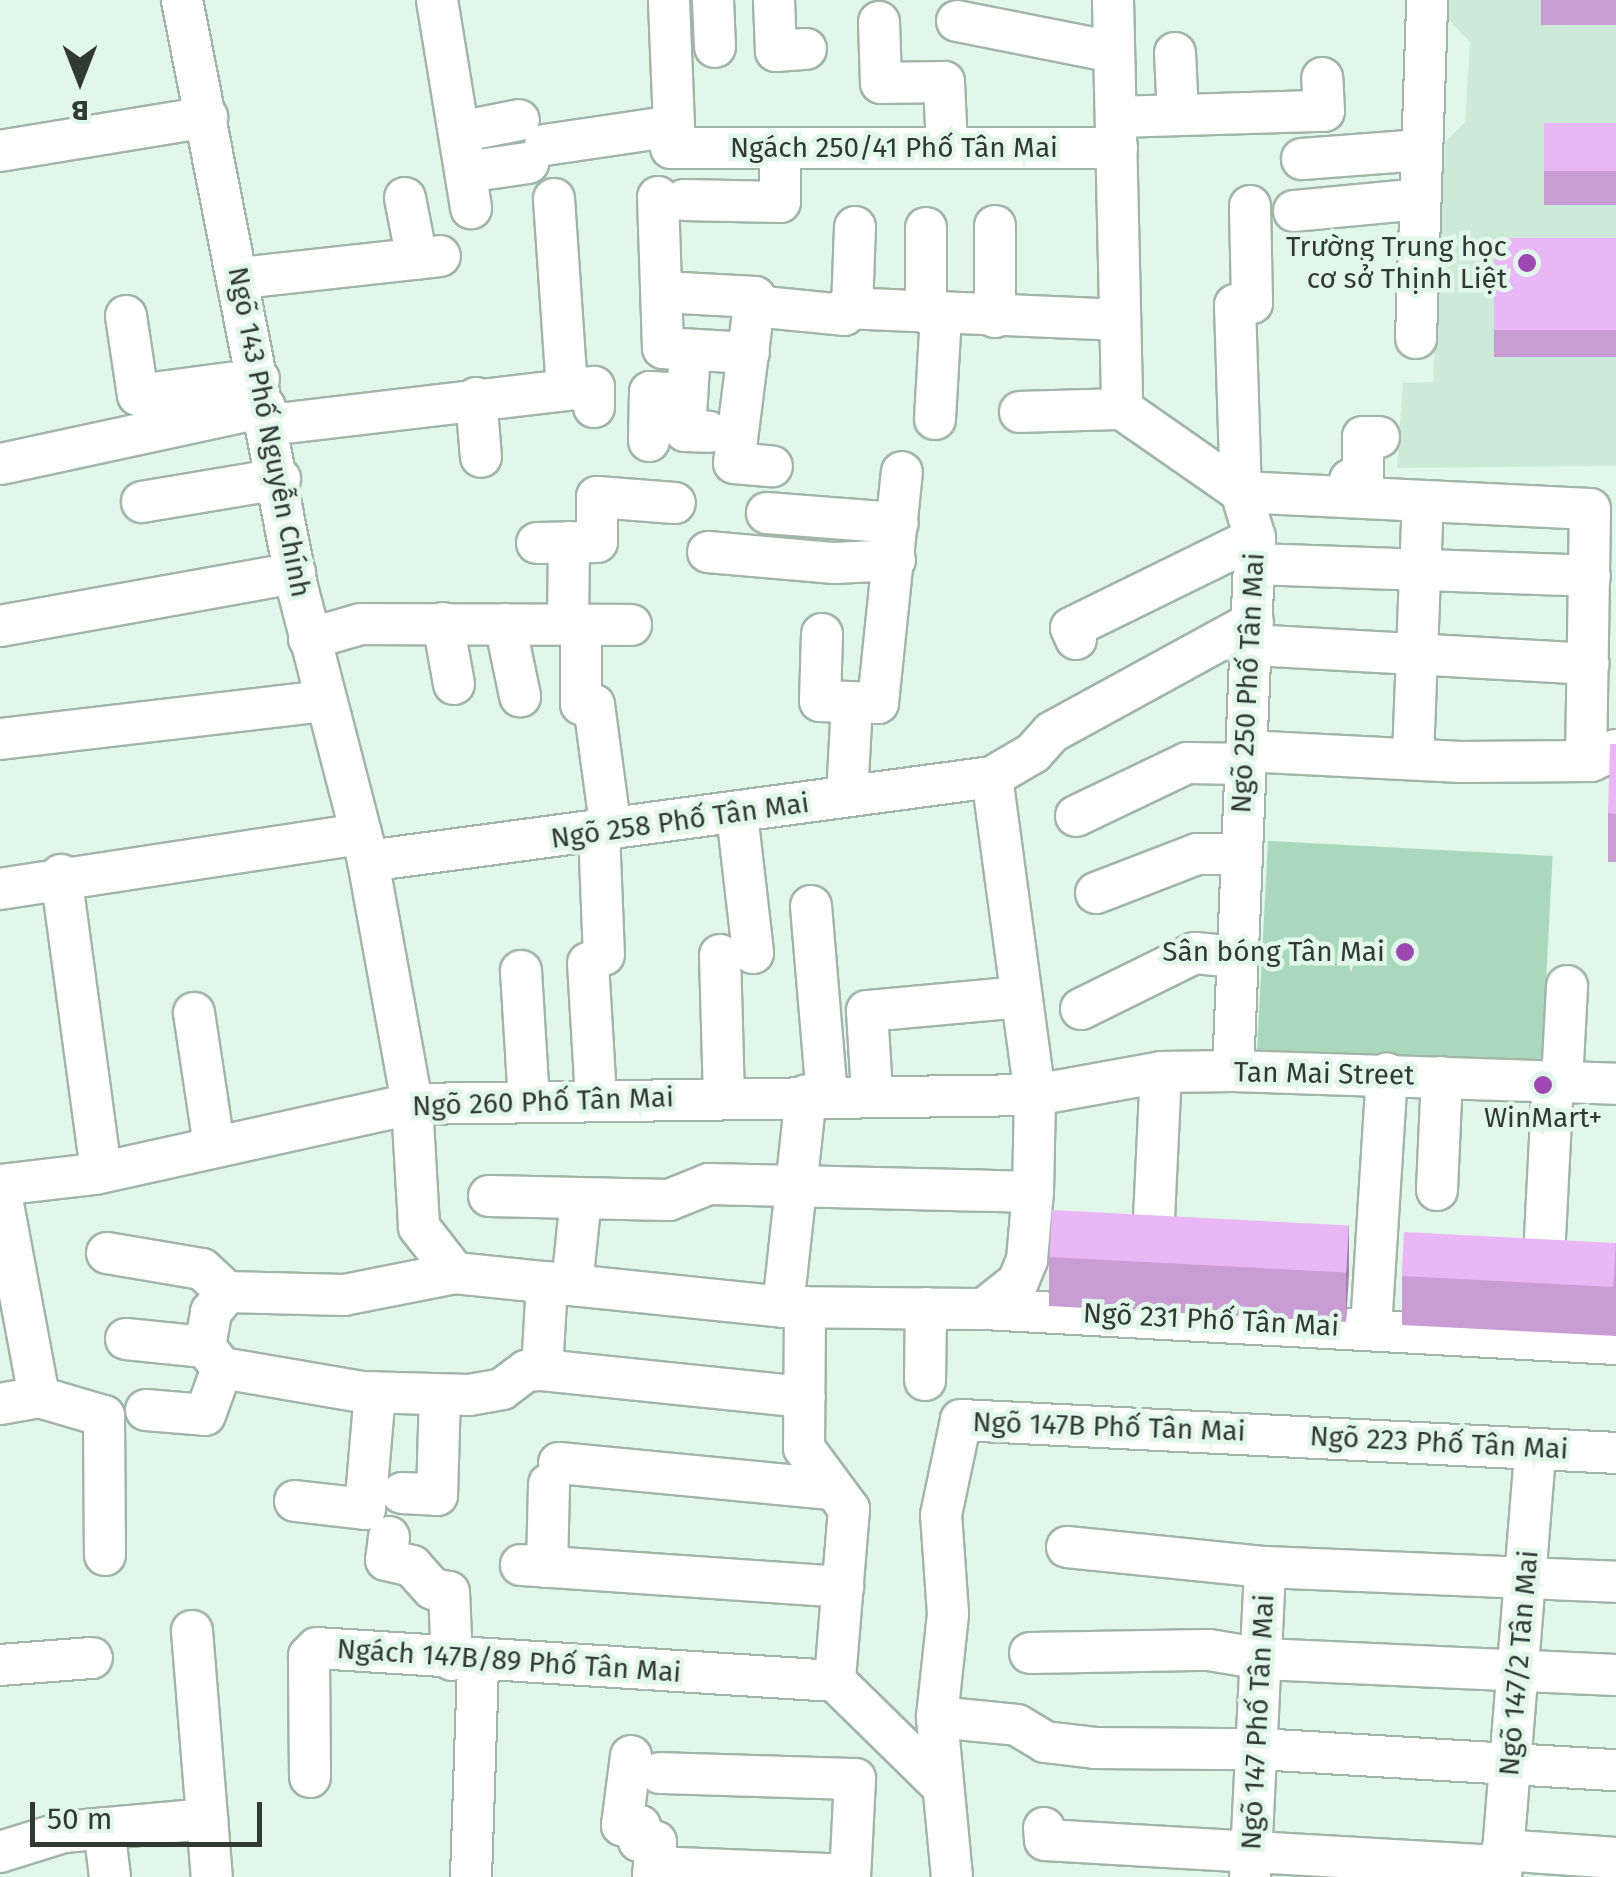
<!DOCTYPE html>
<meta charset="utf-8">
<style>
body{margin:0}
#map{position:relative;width:1616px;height:1877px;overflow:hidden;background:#e1f7e9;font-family:"Fira Sans",sans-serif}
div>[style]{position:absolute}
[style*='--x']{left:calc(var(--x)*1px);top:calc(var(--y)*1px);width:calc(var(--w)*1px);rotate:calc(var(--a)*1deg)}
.built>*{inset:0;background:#cdead8}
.green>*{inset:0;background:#a9d8bc;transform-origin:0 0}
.roads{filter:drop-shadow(2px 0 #a1b5a8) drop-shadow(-2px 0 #a1b5a8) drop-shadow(0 2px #a1b5a8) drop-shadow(0 -2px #a1b5a8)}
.minor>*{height:40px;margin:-20px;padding:0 20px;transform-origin:20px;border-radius:20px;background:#fff}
.wall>*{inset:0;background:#c99dd4;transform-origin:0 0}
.shaded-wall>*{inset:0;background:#a480ac}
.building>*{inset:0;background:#eab7f6;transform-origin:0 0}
.dots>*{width:28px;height:28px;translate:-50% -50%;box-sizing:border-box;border:5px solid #e1f7e9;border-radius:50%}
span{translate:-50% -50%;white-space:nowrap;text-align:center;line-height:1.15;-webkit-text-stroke:9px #e1f7e9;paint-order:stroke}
.street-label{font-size:28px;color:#313934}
.poi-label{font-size:28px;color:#313934}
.right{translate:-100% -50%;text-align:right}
.north{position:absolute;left:30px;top:30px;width:100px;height:100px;-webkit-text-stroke:8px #e1f7e9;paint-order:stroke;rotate:180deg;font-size:28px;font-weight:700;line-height:40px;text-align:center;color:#313934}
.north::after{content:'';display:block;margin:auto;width:35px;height:45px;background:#313934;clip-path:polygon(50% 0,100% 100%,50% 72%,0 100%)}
.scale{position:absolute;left:30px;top:1802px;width:232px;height:45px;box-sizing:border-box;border:5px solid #313934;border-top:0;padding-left:12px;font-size:30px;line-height:35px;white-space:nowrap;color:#313934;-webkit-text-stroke:8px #e1f7e9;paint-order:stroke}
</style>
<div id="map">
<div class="built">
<i style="clip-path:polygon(1445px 0,1616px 0,1616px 466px,1397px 468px,1403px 383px,1433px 382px,1443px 144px,1465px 122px,1470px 42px,1445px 16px)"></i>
</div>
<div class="green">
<i style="left:1268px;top:841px;width:285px;height:209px;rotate:3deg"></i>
</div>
<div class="roads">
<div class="minor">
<i style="--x:182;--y:0;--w:597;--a:78.9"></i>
<i style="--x:297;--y:586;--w:284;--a:75.5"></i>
<i style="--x:368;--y:861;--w:247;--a:79.7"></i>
<i style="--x:412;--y:1104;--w:123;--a:86.7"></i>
<i style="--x:419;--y:1227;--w:58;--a:52"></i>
<i style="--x:455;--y:1273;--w:330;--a:5.9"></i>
<i style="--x:783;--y:1307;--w:201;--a:0.6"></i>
<i style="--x:984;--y:1309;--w:633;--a:3.17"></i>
<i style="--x:437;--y:0;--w:211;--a:80.7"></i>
<i style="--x:713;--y:0;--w:47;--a:87.6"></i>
<i style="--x:774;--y:0;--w:51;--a:87.8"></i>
<i style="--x:776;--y:51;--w:30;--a:-4"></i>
<i style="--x:1113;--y:0;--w:409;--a:88.7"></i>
<i style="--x:1122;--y:409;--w:145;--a:34.9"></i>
<i style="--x:1241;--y:492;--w:48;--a:73.1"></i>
<i style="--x:1255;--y:538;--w:533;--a:92.36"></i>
<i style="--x:957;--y:21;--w:160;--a:11.2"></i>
<i style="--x:879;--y:22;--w:61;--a:88.1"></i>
<i style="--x:881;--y:83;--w:63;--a:-0.9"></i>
<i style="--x:944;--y:82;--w:66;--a:87.4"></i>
<i style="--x:1175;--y:53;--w:62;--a:87.2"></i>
<i style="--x:1116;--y:117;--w:208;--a:-1.7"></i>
<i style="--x:1324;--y:111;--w:33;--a:-93"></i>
<i style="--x:459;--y:132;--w:61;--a:-11.3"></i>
<i style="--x:545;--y:145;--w:130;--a:-8.4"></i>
<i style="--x:674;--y:126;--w:126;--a:-92.3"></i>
<i style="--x:671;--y:148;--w:446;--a:0"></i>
<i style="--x:0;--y:151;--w:210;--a:-9.3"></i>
<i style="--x:1302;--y:159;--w:120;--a:-4.3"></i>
<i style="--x:466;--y:172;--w:63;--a:-8.3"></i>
<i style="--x:658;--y:197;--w:151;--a:88.1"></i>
<i style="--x:663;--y:348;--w:86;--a:3.3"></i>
<i style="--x:405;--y:198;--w:62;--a:78.9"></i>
<i style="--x:554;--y:199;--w:190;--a:86.1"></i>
<i style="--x:684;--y:200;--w:96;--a:1.2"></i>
<i style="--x:780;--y:202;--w:54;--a:-90"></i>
<i style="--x:1250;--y:206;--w:97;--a:88.8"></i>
<i style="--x:1252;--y:303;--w:17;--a:173"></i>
<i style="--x:1235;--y:305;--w:187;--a:88.2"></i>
<i style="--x:1241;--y:492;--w:349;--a:2.8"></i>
<i style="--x:1590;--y:509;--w:252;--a:90.9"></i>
<i style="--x:1294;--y:211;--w:127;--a:-5.4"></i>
<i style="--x:995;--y:226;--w:91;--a:90"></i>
<i style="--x:926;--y:228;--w:85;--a:90"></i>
<i style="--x:241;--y:278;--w:200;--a:-6.3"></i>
<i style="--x:662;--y:292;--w:93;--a:3.1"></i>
<i style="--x:755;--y:297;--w:167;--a:97.2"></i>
<i style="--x:734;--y:463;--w:38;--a:5"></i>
<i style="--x:754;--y:306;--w:90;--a:5.7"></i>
<i style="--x:844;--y:315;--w:7;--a:-82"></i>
<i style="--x:845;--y:308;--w:271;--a:2.5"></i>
<i style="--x:852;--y:309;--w:82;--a:-87.9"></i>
<i style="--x:126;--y:316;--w:80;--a:81.4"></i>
<i style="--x:138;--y:395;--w:122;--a:-7.5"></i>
<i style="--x:1416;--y:338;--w:338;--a:-88.1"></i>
<i style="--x:690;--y:350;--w:81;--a:93.5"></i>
<i style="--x:685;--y:431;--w:24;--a:2"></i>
<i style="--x:476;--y:398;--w:59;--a:85.2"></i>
<i style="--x:1020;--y:412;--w:102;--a:-1.7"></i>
<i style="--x:935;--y:419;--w:105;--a:-86.7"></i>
<i style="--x:269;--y:425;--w:327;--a:-6.7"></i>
<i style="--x:594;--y:387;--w:20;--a:90"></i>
<i style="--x:649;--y:441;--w:49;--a:-88.8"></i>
<i style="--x:650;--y:392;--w:37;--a:3"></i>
<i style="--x:1;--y:464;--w:270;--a:-12.2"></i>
<i style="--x:1348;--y:497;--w:17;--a:-83"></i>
<i style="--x:1350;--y:480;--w:13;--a:-4"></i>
<i style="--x:1363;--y:479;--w:42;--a:-90"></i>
<i style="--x:1363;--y:437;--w:16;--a:0"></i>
<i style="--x:142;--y:502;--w:140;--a:-9.5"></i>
<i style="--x:767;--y:513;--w:131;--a:4.4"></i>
<i style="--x:537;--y:543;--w:60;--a:-1"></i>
<i style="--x:597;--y:542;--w:45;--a:-90"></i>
<i style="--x:597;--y:497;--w:78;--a:4.4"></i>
<i style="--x:708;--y:552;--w:127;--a:5"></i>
<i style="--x:835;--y:563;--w:60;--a:-2.9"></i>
<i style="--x:1254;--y:564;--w:336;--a:2"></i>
<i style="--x:443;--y:623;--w:62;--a:79.8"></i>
<i style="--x:505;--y:624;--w:74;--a:78.2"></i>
<i style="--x:568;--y:624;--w:82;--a:-89.3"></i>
<i style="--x:581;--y:624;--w:80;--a:90"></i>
<i style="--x:581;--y:704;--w:13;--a:4"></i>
<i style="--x:594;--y:705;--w:126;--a:82.3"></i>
<i style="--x:0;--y:626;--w:300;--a:-10.2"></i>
<i style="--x:822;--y:634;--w:67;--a:91.7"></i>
<i style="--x:820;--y:701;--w:58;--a:2"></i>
<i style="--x:878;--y:703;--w:232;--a:-84.1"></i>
<i style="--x:309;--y:639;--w:54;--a:-16.1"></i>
<i style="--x:361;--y:624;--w:270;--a:0.2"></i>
<i style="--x:1076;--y:639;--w:12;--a:-114"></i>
<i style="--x:1071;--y:628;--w:205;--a:-26.1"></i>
<i style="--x:1252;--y:645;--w:337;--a:3.2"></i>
<i style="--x:0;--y:739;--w:325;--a:-6.7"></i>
<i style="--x:1245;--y:751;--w:216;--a:2.9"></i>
<i style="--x:1461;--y:762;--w:130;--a:-0.4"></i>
<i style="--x:1591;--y:761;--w:27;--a:-24"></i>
<i style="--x:1413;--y:757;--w:256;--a:-87.8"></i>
<i style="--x:847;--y:796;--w:93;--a:-86.9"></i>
<i style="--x:737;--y:814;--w:140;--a:83.4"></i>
<i style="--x:1076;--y:816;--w:123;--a:-25.5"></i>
<i style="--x:1187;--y:763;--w:58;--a:1"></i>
<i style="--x:599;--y:832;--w:123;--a:87.7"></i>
<i style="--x:368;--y:861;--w:630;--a:-7.67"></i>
<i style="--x:992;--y:777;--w:48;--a:-30.3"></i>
<i style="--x:1033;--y:753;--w:28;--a:-48"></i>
<i style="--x:1052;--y:732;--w:229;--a:-28.7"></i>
<i style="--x:61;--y:875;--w:298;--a:82.3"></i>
<i style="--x:0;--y:889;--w:364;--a:-8.7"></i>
<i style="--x:1096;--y:893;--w:108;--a:-21.1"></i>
<i style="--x:1197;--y:854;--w:43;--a:0"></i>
<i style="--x:811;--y:906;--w:190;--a:85.2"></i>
<i style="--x:720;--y:955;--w:141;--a:88.4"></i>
<i style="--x:588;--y:963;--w:136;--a:86.6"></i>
<i style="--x:521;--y:971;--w:130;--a:86.5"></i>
<i style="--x:1081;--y:1009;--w:127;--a:-26.2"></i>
<i style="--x:1195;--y:953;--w:41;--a:5.6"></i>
<i style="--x:194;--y:1013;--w:134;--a:81.4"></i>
<i style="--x:1562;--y:1082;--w:96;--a:-87"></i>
<i style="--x:872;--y:1093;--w:82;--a:-93.5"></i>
<i style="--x:867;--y:1011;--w:154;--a:-5.2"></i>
<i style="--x:0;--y:1185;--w:96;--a:-6.6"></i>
<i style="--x:95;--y:1174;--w:325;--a:-12.5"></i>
<i style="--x:412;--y:1104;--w:623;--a:-0.83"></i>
<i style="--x:1035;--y:1095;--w:128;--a:-10.3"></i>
<i style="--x:1161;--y:1072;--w:72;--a:-0.8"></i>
<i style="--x:1233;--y:1071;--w:383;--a:1.9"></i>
<i style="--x:0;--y:1188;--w:213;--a:79.4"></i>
<i style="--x:1437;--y:1190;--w:113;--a:-87.5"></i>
<i style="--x:489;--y:1196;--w:180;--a:1.3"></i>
<i style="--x:669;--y:1200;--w:43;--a:-21.8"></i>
<i style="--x:709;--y:1184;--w:324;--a:1.4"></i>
<i style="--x:1153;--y:1240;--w:168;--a:-87.3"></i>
<i style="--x:107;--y:1253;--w:96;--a:9.6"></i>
<i style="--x:202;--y:1269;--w:34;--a:43"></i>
<i style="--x:1543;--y:1277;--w:195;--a:-87.1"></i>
<i style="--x:572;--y:1285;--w:87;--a:-84.1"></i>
<i style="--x:783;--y:1307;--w:213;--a:-83.8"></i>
<i style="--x:805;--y:1307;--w:141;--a:90.4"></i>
<i style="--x:804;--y:1448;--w:76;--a:53.6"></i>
<i style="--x:849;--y:1509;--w:173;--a:94.7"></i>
<i style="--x:835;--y:1681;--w:147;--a:44.4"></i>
<i style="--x:984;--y:1309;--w:43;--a:-38.5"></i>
<i style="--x:1018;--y:1282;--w:24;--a:-68"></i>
<i style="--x:1027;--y:1260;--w:68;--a:-85"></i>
<i style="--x:1033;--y:1192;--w:97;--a:-88.8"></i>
<i style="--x:1035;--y:1095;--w:321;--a:-97.7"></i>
<i style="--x:1371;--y:1328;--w:255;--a:-86.4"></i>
<i style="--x:126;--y:1339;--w:79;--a:5.8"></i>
<i style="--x:205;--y:1347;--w:27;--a:51"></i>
<i style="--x:222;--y:1368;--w:142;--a:9.7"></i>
<i style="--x:362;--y:1392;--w:107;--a:1.6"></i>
<i style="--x:469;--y:1395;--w:34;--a:-10"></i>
<i style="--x:502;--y:1389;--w:30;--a:-37"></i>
<i style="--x:526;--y:1371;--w:16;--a:-4"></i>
<i style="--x:542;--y:1370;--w:264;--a:5.9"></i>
<i style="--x:205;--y:1347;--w:36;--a:-80"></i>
<i style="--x:211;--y:1312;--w:26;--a:-51"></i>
<i style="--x:227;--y:1292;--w:117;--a:1.5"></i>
<i style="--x:344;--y:1295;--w:113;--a:-11.2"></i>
<i style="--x:542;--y:1370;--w:88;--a:-86.7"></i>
<i style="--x:925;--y:1380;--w:72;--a:-89.2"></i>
<i style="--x:0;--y:1404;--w:40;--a:-10"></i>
<i style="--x:39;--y:1397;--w:68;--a:16.3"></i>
<i style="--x:104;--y:1416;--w:139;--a:89.6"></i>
<i style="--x:146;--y:1410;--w:59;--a:4.8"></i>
<i style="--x:205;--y:1415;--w:50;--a:-70.1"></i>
<i style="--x:559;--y:1463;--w:273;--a:5.5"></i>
<i style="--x:402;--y:1493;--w:35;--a:3"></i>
<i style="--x:437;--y:1495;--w:99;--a:-88.3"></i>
<i style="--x:295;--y:1501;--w:70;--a:6.5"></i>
<i style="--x:365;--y:1509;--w:117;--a:-85.1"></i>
<i style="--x:389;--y:1537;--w:23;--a:97"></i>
<i style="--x:386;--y:1560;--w:27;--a:13"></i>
<i style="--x:412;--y:1566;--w:31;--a:48"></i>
<i style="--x:433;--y:1589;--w:16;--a:11"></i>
<i style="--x:449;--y:1592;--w:68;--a:87.5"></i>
<i style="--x:1067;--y:1547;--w:199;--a:5.8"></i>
<i style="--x:1265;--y:1567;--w:351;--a:2.4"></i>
<i style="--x:521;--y:1565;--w:323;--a:3.9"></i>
<i style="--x:547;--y:1567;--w:83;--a:-88.6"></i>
<i style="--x:192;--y:1631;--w:247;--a:85.4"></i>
<i style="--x:1030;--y:1653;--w:179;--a:-1"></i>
<i style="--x:1209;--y:1650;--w:55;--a:9.5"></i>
<i style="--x:1263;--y:1659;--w:353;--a:2.6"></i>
<i style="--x:0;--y:1665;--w:92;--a:-4.4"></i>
<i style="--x:937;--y:1717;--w:80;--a:5.7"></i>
<i style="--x:1017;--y:1725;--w:33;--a:31"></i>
<i style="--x:1045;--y:1742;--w:50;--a:6.8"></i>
<i style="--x:1095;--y:1748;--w:163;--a:0.4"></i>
<i style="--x:1258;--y:1749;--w:359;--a:3.4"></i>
<i style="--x:631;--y:1756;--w:70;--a:97.4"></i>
<i style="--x:622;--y:1825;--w:18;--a:3"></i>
<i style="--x:640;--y:1826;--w:15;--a:94"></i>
<i style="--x:639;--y:1841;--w:17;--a:3"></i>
<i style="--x:656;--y:1842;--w:35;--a:95"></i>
<i style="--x:660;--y:1773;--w:195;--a:1.8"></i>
<i style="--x:855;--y:1779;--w:98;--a:92.9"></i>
<i style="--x:310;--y:1777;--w:121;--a:-90.5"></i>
<i style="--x:309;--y:1656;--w:11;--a:-45"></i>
<i style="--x:317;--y:1648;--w:519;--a:3.65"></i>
<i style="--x:104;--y:1828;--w:49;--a:83"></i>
<i style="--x:1044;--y:1828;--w:12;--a:85"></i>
<i style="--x:1045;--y:1840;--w:457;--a:3.3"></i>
<i style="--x:1502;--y:1850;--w:114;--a:4"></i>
<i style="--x:0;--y:1852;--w:67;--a:-17.4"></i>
<i style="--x:64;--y:1832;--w:144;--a:-5.2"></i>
<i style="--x:654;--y:1867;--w:196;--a:2.3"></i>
<i style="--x:471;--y:1877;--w:214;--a:-88.1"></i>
<i style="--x:952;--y:1877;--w:161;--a:-95.4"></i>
<i style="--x:937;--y:1717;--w:104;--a:-83.9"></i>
<i style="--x:948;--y:1614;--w:99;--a:-94"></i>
<i style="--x:941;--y:1515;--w:97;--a:-78.1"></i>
<i style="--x:961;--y:1420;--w:656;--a:2.88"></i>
<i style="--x:1250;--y:1877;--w:310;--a:-87.2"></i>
<i style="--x:1501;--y:1877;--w:428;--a:-85.4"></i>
</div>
</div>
<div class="wall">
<i style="left:1541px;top:0;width:75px;height:25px"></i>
<i style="left:1544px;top:123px;width:72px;height:82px"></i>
<i style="left:1494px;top:238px;width:122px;height:119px"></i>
<i style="clip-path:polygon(1616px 744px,1616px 862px,1608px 862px,1608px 813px)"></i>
<i style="clip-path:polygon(1349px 1226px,1346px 1322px,1049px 1306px,1049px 1257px)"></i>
<i style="clip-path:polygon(1616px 1243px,1616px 1336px,1402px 1325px,1402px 1276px)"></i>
</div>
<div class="shaded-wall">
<i style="clip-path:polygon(1349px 1226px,1349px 1274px,1346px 1322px,1346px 1273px)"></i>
</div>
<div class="building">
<i style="left:1544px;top:123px;width:72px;height:48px"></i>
<i style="left:1494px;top:238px;width:122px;height:92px"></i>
<i style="clip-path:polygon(1610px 744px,1616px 744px,1616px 814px,1608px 813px)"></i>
<i style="left:1052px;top:1210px;width:297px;height:47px;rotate:3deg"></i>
<i style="left:1404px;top:1232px;width:212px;height:44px;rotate:3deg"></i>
</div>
<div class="dots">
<i style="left:1527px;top:263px;background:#9f47b3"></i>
<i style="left:1405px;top:952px;background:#9f47b3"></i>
<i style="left:1543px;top:1085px;background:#9f47b3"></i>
</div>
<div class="street-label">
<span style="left:894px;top:148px">Ngách 250/41 Phố Tân Mai</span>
<span style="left:269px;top:432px;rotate:79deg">Ngõ 143 Phố Nguyễn Chính</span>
<span style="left:1248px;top:683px;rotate:-87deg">Ngõ 250 Phố Tân Mai</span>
<span style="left:680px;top:821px;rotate:-8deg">Ngõ 258 Phố Tân Mai</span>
<span style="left:1324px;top:1074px;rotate:1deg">Tan Mai Street</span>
<span style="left:543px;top:1102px;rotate:-2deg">Ngõ 260 Phố Tân Mai</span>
<span style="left:1211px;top:1320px;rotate:3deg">Ngõ 231 Phố Tân Mai</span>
<span style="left:1109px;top:1427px;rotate:2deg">Ngõ 147B Phố Tân Mai</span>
<span style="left:1439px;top:1443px;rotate:3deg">Ngõ 223 Phố Tân Mai</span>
<span style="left:509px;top:1661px;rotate:4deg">Ngách 147B/89 Phố Tân Mai</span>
<span style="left:1519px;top:1663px;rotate:-85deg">Ngõ 147/2 Tân Mai</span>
<span style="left:1258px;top:1722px;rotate:-87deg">Ngõ 147 Phố Tân Mai</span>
</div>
<div class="poi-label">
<span class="right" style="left:1507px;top:263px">Trường Trung học<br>cơ sở Thịnh Liệt</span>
<span class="right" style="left:1385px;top:952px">Sân bóng Tân Mai</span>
<span style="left:1543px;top:1118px">WinMart+</span>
</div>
<div class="north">B</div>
<div class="scale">50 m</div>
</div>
